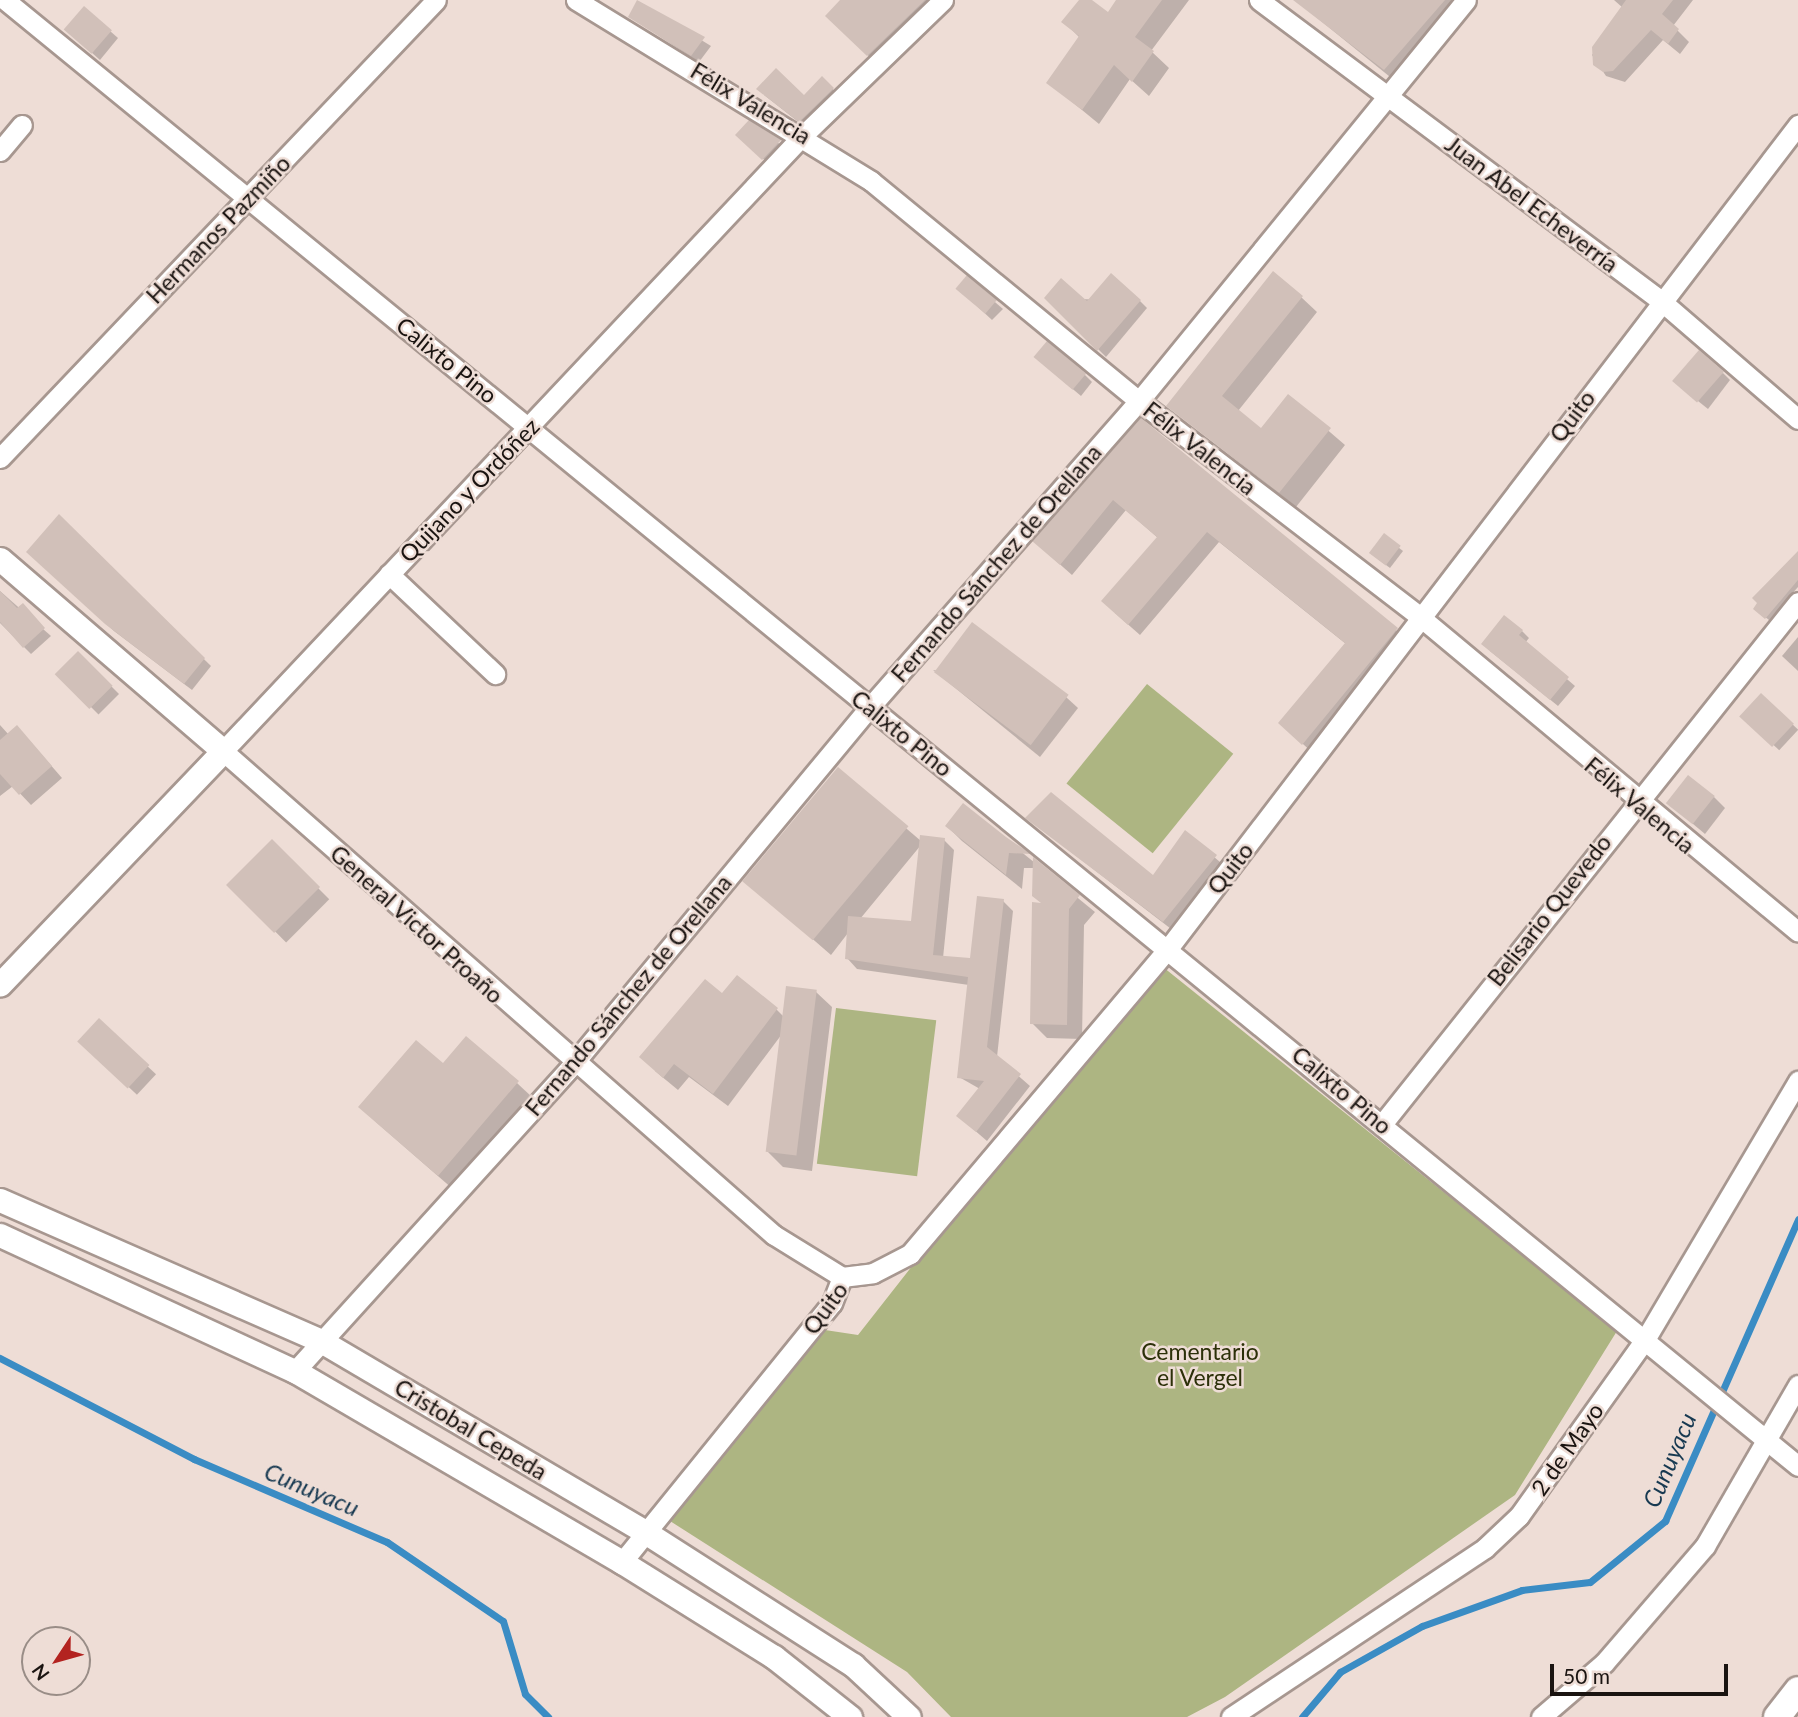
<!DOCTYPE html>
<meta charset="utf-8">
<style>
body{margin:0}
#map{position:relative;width:1798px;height:1717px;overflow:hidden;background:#eeddd6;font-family:Lato,sans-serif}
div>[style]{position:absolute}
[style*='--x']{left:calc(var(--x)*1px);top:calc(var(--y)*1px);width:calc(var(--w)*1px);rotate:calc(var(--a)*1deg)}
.green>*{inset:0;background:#adb582;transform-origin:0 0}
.shadow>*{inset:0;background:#0003;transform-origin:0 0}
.stream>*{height:7px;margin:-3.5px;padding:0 3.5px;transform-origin:3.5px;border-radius:3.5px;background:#3a8cc4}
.building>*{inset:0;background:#d1c0b9;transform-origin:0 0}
.roads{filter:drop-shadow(2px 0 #a79790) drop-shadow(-2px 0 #a79790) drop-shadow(0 2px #a79790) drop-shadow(0 -2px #a79790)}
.minor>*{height:19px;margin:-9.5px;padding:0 9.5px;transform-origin:9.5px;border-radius:9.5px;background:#fff}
.tertiary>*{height:23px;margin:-11.5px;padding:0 11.5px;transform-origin:11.5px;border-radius:11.5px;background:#fff}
.secondary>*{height:26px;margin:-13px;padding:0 13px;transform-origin:13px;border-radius:13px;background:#fff}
span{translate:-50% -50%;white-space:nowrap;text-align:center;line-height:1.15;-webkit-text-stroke:5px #eeddd6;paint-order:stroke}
.street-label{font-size:23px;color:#1a1411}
.park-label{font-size:23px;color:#2c3009}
.water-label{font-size:24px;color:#173951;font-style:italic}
.north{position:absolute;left:21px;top:1626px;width:70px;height:70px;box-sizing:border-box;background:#eeddd6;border:2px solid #998d87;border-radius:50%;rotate:234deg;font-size:19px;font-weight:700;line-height:28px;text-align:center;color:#1a1411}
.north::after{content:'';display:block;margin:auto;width:24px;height:32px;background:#b32320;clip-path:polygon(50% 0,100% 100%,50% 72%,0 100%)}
.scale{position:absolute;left:1550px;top:1664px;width:178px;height:32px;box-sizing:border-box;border:4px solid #1a1411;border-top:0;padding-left:9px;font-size:21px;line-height:24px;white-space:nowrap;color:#1a1411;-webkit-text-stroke:5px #eeddd6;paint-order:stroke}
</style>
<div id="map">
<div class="green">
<i style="left:1147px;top:684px;width:111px;height:128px;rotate:39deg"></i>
<i style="clip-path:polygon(1153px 959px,1617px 1331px,1515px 1495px,1225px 1697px,1187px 1717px,951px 1717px,907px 1672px,670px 1521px,825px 1330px,858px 1335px)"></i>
<i style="left:836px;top:1008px;width:101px;height:157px;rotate:7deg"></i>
</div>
<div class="shadow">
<i style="clip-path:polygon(842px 0,932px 0,879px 66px,827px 16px)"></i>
<i style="clip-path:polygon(1081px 0,1108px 14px,1118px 0,1189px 0,1151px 51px,1169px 68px,1149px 96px,1130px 79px,1099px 124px,1048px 82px,1080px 38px,1064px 22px)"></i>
<i style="clip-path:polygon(1295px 0,1472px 0,1400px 85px)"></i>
<i style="clip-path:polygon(1614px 0,1693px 0,1673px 26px,1689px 42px,1680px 54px,1663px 40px,1625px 82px,1606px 76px,1592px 55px,1623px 8px)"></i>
<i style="clip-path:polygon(638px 1px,711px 46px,699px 62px,630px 17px)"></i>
<i style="clip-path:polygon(110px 31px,118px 38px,100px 60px,73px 36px)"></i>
<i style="clip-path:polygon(822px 79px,839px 95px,805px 127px,764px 95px,804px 97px)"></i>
<i style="clip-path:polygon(749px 123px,787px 149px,771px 166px,745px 142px)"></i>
<i style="clip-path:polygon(967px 278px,1003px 309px,992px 320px,965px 295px)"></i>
<i style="clip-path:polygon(1301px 297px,1317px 312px,1238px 411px,1261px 430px,1288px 396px,1345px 445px,1296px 507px,1168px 406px)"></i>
<i style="clip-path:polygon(1047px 298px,1140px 301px,1147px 308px,1106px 357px)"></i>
<i style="clip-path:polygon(1043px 364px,1085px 375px,1092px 382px,1081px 396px)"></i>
<i style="clip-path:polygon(1723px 373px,1730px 380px,1708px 409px,1683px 389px)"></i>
<i style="clip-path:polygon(1141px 420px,1408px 640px,1315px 755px,1292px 734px,1346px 644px,1219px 542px,1140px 635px,1115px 613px,1158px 538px,1126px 510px,1072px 575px,1046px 552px)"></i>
<i style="clip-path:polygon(59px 517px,211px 666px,192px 690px,114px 631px,36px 560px)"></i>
<i style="clip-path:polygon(1384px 536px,1403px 551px,1390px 568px,1374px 556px)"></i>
<i style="clip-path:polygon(1798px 564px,1798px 587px,1769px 620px,1755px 609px)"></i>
<i style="clip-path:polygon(0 591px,51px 636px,31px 654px,0 623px)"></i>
<i style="clip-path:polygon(1522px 631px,1529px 638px,1525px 643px,1575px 686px,1558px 706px,1490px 651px)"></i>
<i style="clip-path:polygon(1798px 637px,1798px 671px,1782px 656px)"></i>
<i style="left:78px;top:653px;width:58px;height:29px;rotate:45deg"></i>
<i style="clip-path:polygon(933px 670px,1066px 697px,1078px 708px,1040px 757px)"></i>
<i style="left:1761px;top:695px;width:51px;height:28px;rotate:43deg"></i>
<i style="clip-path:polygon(0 725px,9px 735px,28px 739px,62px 778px,31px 805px,13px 786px,0 796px)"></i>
<i style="clip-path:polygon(evenodd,838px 770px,921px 841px,944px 840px,954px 850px,943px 958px,972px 960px,1003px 901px,1013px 911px,997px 1057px,1030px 1086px,987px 1141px,958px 1116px,980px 1089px,959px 1077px,969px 985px,857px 969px,847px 958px,848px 933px,831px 955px,746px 881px,838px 770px,921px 845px,913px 923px,860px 919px,921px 845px)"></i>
<i style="clip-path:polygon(1714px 797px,1725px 808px,1705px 834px,1668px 803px)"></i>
<i style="clip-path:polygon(964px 805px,1095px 912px,1084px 925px,1082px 1039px,1047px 1038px,1032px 1023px,1044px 906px,1035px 868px,1024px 868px,1022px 889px,962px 841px,947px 826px)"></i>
<i style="clip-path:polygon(1027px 818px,1153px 878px,1186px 833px,1227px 868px,1175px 932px)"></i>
<i style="left:272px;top:842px;width:81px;height:61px;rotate:45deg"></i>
<i style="clip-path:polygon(816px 992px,832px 1007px,812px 1171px,783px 1167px,768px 1152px,782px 1034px,728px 1106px,689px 1077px,678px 1090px,655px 1071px,722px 996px,776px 1009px,784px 1017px)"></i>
<i style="left:99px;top:1021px;width:78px;height:28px;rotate:43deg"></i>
<i style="clip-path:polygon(443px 1066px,517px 1083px,533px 1098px,454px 1190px,376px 1122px)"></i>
</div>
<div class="stream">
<i style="--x:0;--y:1358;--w:219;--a:27.5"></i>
<i style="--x:194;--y:1459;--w:210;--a:23.3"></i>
<i style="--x:387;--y:1542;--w:140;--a:34.3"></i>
<i style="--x:503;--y:1621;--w:76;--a:73.2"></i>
<i style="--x:525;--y:1694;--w:33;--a:45"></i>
<i style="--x:1302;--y:1717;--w:59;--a:-49.8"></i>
<i style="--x:1340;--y:1672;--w:94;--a:-29.3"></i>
<i style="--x:1422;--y:1626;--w:106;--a:-19.8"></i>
<i style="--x:1522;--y:1590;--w:68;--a:-6.7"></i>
<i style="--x:1590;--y:1582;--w:97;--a:-39.1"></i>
<i style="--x:1665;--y:1521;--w:330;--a:-66.2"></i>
</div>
<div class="building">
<i style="clip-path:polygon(637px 0,705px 37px,691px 56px,628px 17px)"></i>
<i style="clip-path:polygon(840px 0,925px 0,867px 56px,825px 16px)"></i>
<i style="clip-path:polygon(1079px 0,1092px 0,1108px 12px,1116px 0,1162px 0,1135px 37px,1154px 51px,1132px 82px,1114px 65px,1082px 110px,1046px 83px,1079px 36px,1061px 22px)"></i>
<i style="clip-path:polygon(1293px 0,1445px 0,1384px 70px)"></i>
<i style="clip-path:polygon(1626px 0,1673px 0,1662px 14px,1679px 29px,1668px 44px,1651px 30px,1613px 71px,1603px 72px,1593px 65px,1592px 47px)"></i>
<i style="left:84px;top:6px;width:37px;height:31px;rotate:41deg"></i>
<i style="clip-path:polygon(776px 68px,804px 95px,822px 76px,834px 88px,799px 122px,756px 89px)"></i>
<i style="clip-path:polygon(749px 120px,781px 140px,762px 160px,735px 135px)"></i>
<i style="clip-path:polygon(1273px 271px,1303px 296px,1222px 396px,1261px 428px,1288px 394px,1331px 428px,1279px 493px,1166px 406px)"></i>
<i style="clip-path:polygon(1111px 273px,1141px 300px,1097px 351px,1044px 298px,1061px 278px,1087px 301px)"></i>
<i style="left:967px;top:275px;width:39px;height:18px;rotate:40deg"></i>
<i style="left:1047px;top:341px;width:51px;height:21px;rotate:40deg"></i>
<i style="left:1699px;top:350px;width:33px;height:41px;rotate:41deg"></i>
<i style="clip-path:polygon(1141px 418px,1398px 628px,1302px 745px,1278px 723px,1345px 643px,1207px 532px,1128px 625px,1101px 601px,1157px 537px,1113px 500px,1060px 565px,1032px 541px)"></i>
<i style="clip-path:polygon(59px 514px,205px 658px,184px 684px,105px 624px,26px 552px)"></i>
<i style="left:1384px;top:533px;width:21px;height:25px;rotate:37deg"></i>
<i style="clip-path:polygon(1798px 551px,1798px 580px,1765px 619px,1753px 609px,1757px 603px,1752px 598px)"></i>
<i style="clip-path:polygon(0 591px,17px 608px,23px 603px,45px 628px,23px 648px,0 622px)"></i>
<i style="clip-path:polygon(1504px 615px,1523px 630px,1519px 635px,1569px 677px,1550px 700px,1481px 644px)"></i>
<i style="left:972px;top:622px;width:121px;height:63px;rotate:37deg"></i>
<i style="left:78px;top:651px;width:49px;height:33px;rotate:45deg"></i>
<i style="left:1761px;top:693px;width:45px;height:32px;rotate:43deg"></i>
<i style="clip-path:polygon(17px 725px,52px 766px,19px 795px,0 774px,0 740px)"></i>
<i style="left:838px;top:767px;width:92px;height:149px;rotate:40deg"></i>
<i style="left:1688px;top:775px;width:34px;height:36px;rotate:38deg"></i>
<i style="clip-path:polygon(1051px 792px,1153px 875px,1185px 830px,1217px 855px,1163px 922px,1025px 818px)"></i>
<i style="clip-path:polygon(963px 803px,1006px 837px,1031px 854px,1009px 853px,1006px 875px,945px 826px)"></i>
<i style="clip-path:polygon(920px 835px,945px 838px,933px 955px,970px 958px,977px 896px,1004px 899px,987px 1047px,1021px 1074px,976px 1132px,956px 1116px,984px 1081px,957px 1078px,968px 977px,845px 959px,848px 916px,911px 921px)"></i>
<i style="left:272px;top:839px;width:68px;height:65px;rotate:45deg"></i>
<i style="clip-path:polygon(1033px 857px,1080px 895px,1069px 909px,1067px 1025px,1030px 1024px,1032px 902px,1041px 903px,1032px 896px)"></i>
<i style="clip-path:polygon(737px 975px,778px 1008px,713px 1094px,674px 1064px,663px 1078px,639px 1057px,705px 979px,722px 993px)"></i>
<i style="left:786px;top:986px;width:31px;height:167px;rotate:7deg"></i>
<i style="left:99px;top:1018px;width:69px;height:32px;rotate:43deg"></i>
<i style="clip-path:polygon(466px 1036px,519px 1081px,438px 1176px,358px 1107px,416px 1040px,443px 1063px)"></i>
</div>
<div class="roads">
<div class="minor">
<i style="--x:5;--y:0;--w:2316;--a:39.27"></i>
<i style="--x:576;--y:0;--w:346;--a:31.5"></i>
<i style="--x:871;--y:181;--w:347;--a:39.4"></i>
<i style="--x:1139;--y:401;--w:353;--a:37.5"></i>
<i style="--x:1419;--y:616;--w:493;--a:39.8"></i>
<i style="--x:943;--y:0;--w:193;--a:136"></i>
<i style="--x:804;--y:134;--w:847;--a:133.28"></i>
<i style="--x:223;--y:751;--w:733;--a:41.3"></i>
<i style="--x:774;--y:1235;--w:80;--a:31.7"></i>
<i style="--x:842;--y:1277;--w:31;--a:-7"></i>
<i style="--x:873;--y:1273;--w:42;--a:-27.2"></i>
<i style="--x:910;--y:1254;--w:403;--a:-49.8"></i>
<i style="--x:1170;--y:946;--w:1034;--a:-52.59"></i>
<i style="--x:1259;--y:0;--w:501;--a:36.8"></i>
<i style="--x:1660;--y:300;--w:182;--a:40.8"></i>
<i style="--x:0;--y:151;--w:34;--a:-50"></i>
<i style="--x:0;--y:458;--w:632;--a:-46.41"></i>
<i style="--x:389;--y:574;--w:146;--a:43.3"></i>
<i style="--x:1383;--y:1123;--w:666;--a:-51.46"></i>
<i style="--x:295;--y:1371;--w:416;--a:-47.8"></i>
<i style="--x:574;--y:1063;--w:462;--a:-50.3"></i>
<i style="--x:869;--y:708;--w:409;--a:-48.7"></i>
<i style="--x:1139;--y:401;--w:517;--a:-50.8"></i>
<i style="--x:622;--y:1562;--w:333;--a:-51"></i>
<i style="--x:832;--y:1303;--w:28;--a:-69"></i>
<i style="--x:1231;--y:1717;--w:305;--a:-33.6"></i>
<i style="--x:1485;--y:1548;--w:47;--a:-43.3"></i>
<i style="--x:1519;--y:1516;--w:219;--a:-54.5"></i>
<i style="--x:1646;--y:1338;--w:299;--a:-59.4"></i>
<i style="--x:1541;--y:1717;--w:83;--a:-40.6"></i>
<i style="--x:1604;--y:1663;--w:155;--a:-49.2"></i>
<i style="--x:1705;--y:1546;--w:186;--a:-60"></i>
</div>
<div class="tertiary">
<i style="--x:0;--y:559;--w:294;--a:40.7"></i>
<i style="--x:223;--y:751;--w:323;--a:133.7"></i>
<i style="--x:0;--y:1200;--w:351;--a:23.7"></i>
<i style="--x:321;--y:1341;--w:376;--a:30.5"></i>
<i style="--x:645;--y:1532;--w:247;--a:32.6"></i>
<i style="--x:853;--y:1665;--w:76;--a:42.9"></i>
<i style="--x:0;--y:1235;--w:325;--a:24.8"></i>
<i style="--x:295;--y:1371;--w:379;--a:30.3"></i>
<i style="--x:622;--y:1562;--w:179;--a:32"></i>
<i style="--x:774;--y:1657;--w:97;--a:38.3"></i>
</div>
<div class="secondary">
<i style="--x:1777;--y:1717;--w:34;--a:-52"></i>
</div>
</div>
<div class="street-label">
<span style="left:751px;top:103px;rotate:31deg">Félix Valencia</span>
<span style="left:1532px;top:204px;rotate:37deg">Juan Abel Echeverría</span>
<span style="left:218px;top:229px;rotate:-46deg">Hermanos Pazmiño</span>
<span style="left:447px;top:360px;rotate:39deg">Calixto Pino</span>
<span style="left:1572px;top:416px;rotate:-53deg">Quito</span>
<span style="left:1200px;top:448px;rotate:38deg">Félix Valencia</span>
<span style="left:469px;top:490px;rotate:-46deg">Quijano y Ordóñez</span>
<span style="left:996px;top:563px;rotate:-49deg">Fernando Sánchez de Orellana</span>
<span style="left:902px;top:733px;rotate:39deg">Calixto Pino</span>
<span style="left:1640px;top:805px;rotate:40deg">Félix Valencia</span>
<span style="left:1230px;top:868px;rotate:-52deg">Quito</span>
<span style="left:1549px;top:910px;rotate:-52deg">Belisario Quevedo</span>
<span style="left:417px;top:924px;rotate:42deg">General Victor Proaño</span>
<span style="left:628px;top:995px;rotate:-50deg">Fernando Sánchez de Orellana</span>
<span style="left:1342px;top:1090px;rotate:40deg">Calixto Pino</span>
<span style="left:825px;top:1308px;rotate:-54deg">Quito</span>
<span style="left:471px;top:1429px;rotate:31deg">Cristobal Cepeda</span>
<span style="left:1567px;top:1449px;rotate:-55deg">2 de Mayo</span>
</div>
<div class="park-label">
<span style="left:1200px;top:1364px">Cementario<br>el Vergel</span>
</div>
<div class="water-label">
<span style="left:1669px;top:1460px;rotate:-67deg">Cunuyacu</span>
<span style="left:312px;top:1489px;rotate:23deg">Cunuyacu</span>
</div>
<div class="north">N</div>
<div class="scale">50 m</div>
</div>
